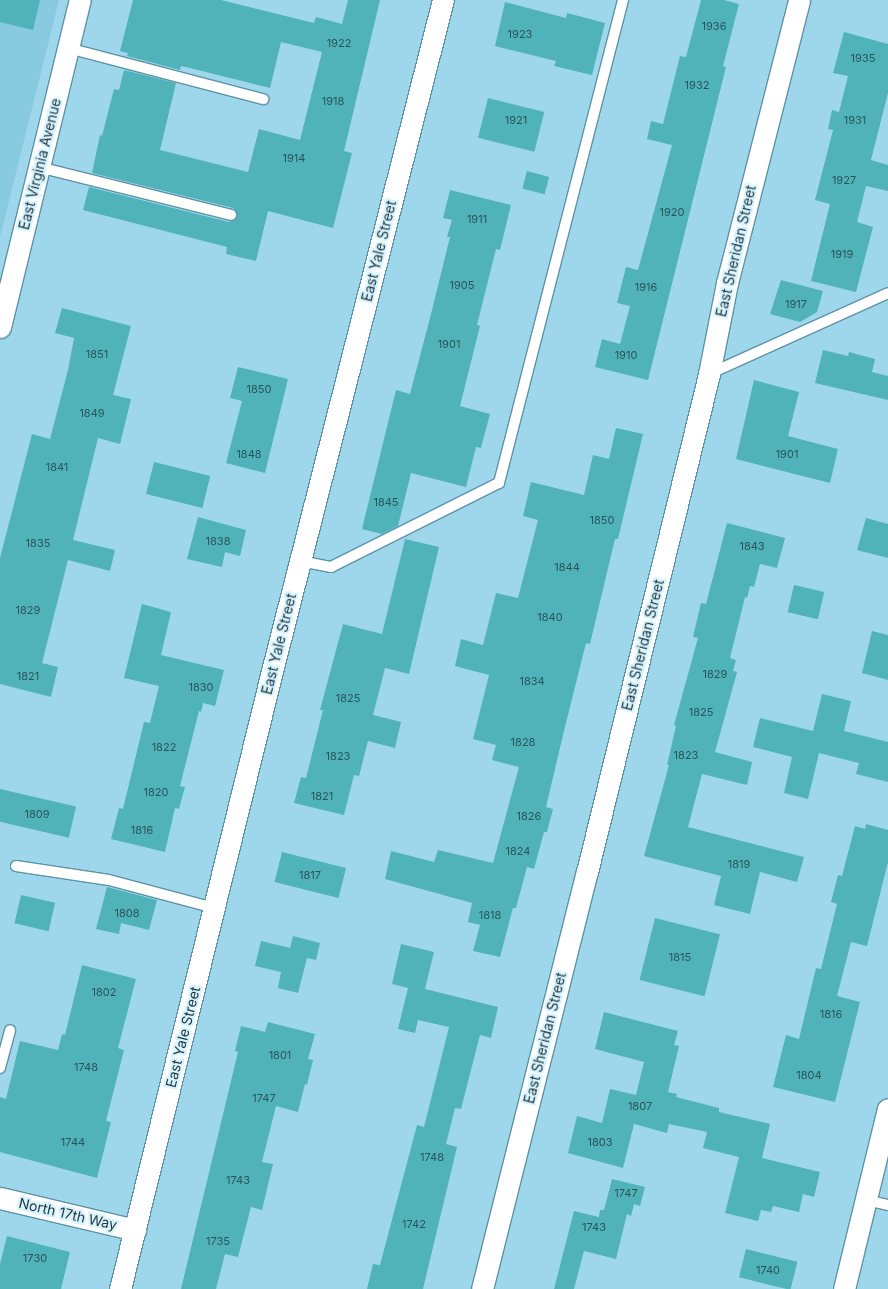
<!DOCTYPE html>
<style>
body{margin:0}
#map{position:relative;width:888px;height:1289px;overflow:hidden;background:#9ed7eb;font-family:Inter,sans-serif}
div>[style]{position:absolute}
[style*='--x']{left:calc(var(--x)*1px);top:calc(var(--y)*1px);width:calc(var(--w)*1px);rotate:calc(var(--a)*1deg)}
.built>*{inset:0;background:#88cae0}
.building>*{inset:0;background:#50b3ba;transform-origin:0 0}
.roads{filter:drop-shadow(1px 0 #5d93a6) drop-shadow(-1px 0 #5d93a6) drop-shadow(0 1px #5d93a6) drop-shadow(0 -1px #5d93a6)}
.service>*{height:10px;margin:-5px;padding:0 5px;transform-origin:5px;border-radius:5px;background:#fff}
.minor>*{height:21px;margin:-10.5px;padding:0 10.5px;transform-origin:10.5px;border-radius:10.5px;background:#fff}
span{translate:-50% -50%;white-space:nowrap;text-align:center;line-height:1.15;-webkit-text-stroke:4.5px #d7f3fd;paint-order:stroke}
.number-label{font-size:11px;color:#2a545c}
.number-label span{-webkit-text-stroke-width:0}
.street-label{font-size:14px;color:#1e353d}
</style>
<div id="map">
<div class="built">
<i style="clip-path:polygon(0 0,59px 0,0 237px)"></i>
</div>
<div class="building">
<i style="clip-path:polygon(0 0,40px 0,33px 30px,0 22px)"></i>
<i style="clip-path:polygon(133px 0,221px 0,314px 23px,316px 17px,342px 24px,348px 0,380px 0,344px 151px,352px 153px,333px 228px,268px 211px,256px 261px,226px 254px,227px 247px,83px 210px,89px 187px,229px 222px,237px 217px,237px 213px,233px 208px,92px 173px,100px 135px,102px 136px,114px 89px,119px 90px,124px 70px,176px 83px,160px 150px,248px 172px,259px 129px,300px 140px,322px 52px,281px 42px,270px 88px,190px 68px,181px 66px,180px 70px,127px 56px,128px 53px,120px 51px)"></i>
<i style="clip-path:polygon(701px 0,724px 0,739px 4px,723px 66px,726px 67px,648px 380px,595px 367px,602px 339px,620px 344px,630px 306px,617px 303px,626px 267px,638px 270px,672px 145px,647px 139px,651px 121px,663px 124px,680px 56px,686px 57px)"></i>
<i style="clip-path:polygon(505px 2px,566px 18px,567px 13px,605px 23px,592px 75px,554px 66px,556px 61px,495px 46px)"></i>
<i style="clip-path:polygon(844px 32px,888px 44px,888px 93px,871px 160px,888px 165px,888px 191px,866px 186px,857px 222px,873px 227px,856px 292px,811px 281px,830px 204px,815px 200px,833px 130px,828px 129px,832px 110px,839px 112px,848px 76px,833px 73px)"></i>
<i style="left:488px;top:98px;width:58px;height:41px;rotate:14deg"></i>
<i style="left:527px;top:171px;width:23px;height:18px;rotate:15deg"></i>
<i style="clip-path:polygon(450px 190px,511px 205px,500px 250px,496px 249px,477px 325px,480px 326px,460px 406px,490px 414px,481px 448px,476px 447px,466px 487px,411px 473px,398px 526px,382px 534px,362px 529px,396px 390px,410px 394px,431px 314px,450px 237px,447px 237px,452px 220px,443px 218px)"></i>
<i style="clip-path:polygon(781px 280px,823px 291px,817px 312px,800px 322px,770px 314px)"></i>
<i style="clip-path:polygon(62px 308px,131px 326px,113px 395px,131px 399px,120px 444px,98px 438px,73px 540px,115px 550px,110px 571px,68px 560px,42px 663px,58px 667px,51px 697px,0 684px,0 558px,32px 434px,50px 439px,68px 370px,74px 338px,55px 333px)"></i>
<i style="clip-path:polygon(823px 350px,848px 356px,849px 352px,875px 359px,872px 372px,888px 376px,888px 400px,815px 383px)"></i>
<i style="clip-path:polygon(238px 367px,288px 379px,265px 473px,226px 463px,242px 401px,230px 398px)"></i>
<i style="clip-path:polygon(754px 380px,799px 392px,788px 436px,838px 449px,830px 483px,736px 459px)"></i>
<i style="clip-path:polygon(616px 428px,643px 434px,618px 539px,615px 539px,590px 644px,586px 643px,563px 735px,546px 807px,553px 809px,547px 832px,544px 832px,534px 869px,527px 867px,516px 908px,513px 908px,500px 957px,473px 951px,480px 925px,468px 922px,472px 903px,385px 879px,391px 851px,434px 862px,438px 850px,493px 863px,519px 767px,492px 760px,496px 745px,473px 739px,489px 675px,455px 666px,461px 639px,483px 645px,496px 593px,518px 598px,538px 520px,523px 516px,531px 482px,584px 495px,593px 455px,609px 459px)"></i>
<i style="left:154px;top:462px;width:58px;height:33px;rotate:14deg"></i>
<i style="clip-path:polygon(198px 517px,246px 530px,240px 556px,225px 552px,222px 567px,187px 559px)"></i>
<i style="clip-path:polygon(866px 518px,888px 524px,888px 558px,857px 550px)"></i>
<i style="clip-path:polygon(727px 523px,785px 538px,777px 568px,760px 564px,754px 587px,750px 586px,747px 598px,745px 597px,730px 658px,736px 660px,733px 671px,737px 672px,715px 752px,752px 762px,747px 785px,702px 774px,688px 827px,804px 857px,797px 882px,760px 872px,750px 914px,714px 905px,721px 876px,644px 856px,669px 765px,667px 765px,676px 726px,674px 725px,698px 638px,693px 637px,701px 603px,706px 604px)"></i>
<i style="clip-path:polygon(405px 539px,439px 547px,409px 674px,385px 668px,373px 715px,401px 722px,395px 748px,368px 741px,359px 776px,354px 775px,344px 815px,294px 803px,301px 777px,306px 778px,323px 710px,320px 710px,343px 624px,382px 634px)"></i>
<i style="left:794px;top:585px;width:31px;height:28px;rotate:13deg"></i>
<i style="clip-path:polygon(142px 604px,171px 612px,161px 655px,224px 670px,215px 706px,203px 703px,201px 712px,199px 711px,180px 786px,185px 787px,179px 809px,175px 808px,165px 852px,111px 839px,119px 808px,123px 809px,144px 722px,150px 723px,159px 686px,124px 678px)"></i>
<i style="clip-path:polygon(872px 631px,888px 635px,888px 680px,862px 673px)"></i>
<i style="clip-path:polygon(822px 694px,851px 701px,844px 731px,888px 742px,888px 782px,856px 774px,859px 763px,819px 753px,808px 799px,784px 793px,792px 757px,753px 747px,760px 718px,813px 731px)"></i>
<i style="left:0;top:789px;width:78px;height:32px;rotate:13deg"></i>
<i style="clip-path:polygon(866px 824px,888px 830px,888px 862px,867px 946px,851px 942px,837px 996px,860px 1002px,835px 1102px,773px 1087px,786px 1035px,799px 1039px,816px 968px,821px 969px,837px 904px,831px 902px,838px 875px,842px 876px,855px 826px,865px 829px)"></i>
<i style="left:282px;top:852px;width:66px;height:31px;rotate:14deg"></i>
<i style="clip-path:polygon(107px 887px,157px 900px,149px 930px,121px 923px,119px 934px,96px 929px)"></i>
<i style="left:21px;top:895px;width:35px;height:29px;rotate:13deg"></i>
<i style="left:655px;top:918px;width:67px;height:64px;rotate:14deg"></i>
<i style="clip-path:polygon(293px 936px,320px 943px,316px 960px,307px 958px,298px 993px,278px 988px,281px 972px,255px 966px,261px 941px,290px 948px)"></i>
<i style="clip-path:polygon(401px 944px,434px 952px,425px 989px,498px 1007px,491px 1038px,480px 1035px,461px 1109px,455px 1108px,446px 1144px,457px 1147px,423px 1289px,367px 1289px,373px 1264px,380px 1265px,417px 1125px,424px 1127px,449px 1027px,418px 1020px,415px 1033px,398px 1029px,408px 988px,392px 984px)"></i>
<i style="clip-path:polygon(82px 965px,136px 979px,118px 1048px,124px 1050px,106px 1121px,111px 1122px,97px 1178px,0 1152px,0 1097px,6px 1099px,20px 1041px,58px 1050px,62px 1034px,65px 1035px)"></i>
<i style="clip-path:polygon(604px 1012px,678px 1031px,674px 1045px,679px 1046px,668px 1092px,677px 1094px,676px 1097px,719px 1108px,719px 1112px,770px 1124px,762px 1158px,820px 1172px,814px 1197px,803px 1194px,799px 1212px,773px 1206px,771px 1212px,761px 1210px,758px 1221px,725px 1213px,739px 1157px,703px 1148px,707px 1132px,669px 1124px,667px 1133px,634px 1124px,623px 1168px,568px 1153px,577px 1116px,602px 1123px,610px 1089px,636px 1095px,644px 1062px,595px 1049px)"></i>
<i style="clip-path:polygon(268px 1022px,315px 1034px,308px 1059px,313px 1060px,307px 1085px,305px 1084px,298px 1112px,276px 1106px,262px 1162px,273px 1164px,262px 1210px,251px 1207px,238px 1257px,225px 1254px,216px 1289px,181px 1289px,238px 1052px,235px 1051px,241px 1026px,265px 1032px)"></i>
<i style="clip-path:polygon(612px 1179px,645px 1187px,640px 1206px,634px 1204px,631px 1216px,627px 1214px,616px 1259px,584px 1251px,574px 1289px,554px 1289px,574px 1211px,599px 1217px,600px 1210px,604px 1210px)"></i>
<i style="clip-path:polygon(7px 1236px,70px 1252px,61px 1289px,0 1289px,0 1264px)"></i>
<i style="left:746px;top:1249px;width:53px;height:29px;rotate:14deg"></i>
</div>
<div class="roads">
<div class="service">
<i style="--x:68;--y:48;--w:202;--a:14.7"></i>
<i style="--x:39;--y:167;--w:198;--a:14"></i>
<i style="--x:709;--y:374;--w:196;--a:-24.3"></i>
<i style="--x:300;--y:561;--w:32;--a:11"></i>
<i style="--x:331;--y:567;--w:188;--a:-26.6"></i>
<i style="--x:499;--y:483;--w:499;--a:-75.6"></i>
<i style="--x:16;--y:866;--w:94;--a:8.6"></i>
<i style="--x:109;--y:880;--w:109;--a:14.9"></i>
<i style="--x:0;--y:1068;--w:39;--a:-75"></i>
<i style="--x:866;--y:1200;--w:23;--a:13"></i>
</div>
<div class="minor">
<i style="--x:0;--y:327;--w:337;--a:-76.3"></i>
<i style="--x:0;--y:1198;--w:139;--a:13.3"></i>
<i style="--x:120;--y:1289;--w:628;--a:-76.18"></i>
<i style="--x:270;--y:679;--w:701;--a:-75.71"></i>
<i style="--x:482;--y:1289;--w:430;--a:-75.9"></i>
<i style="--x:587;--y:872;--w:513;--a:-76.23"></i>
<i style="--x:709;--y:374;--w:93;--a:-78.8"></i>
<i style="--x:727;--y:283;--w:292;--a:-75.7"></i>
<i style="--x:844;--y:1289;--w:185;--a:-76.3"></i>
</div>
</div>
<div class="number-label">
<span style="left:714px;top:26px">1936</span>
<span style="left:520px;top:34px">1923</span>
<span style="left:339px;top:43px">1922</span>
<span style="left:863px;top:58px">1935</span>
<span style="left:697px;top:85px">1932</span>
<span style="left:333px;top:101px">1918</span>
<span style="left:516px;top:120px">1921</span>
<span style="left:855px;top:120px">1931</span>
<span style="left:294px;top:158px">1914</span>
<span style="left:844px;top:180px">1927</span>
<span style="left:672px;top:212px">1920</span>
<span style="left:477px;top:219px">1911</span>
<span style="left:842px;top:254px">1919</span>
<span style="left:462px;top:285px">1905</span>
<span style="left:646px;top:287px">1916</span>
<span style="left:796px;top:304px">1917</span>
<span style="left:449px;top:344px">1901</span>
<span style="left:97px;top:354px">1851</span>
<span style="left:626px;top:355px">1910</span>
<span style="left:259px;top:389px">1850</span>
<span style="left:92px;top:413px">1849</span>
<span style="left:249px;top:454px">1848</span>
<span style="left:787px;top:454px">1901</span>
<span style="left:57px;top:467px">1841</span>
<span style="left:386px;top:502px">1845</span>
<span style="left:602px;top:520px">1850</span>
<span style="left:218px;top:541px">1838</span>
<span style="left:38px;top:543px">1835</span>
<span style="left:752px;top:546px">1843</span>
<span style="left:567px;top:567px">1844</span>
<span style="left:28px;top:610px">1829</span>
<span style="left:550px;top:617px">1840</span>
<span style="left:715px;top:674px">1829</span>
<span style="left:28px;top:676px">1821</span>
<span style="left:532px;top:681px">1834</span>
<span style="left:201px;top:687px">1830</span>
<span style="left:348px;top:698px">1825</span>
<span style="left:701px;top:712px">1825</span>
<span style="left:523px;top:742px">1828</span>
<span style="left:164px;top:747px">1822</span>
<span style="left:686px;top:755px">1823</span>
<span style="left:338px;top:756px">1823</span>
<span style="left:156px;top:792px">1820</span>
<span style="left:322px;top:796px">1821</span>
<span style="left:37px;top:814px">1809</span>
<span style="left:529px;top:816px">1826</span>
<span style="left:142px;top:830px">1816</span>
<span style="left:518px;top:851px">1824</span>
<span style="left:739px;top:864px">1819</span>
<span style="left:310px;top:875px">1817</span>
<span style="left:127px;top:913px">1808</span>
<span style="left:490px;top:915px">1818</span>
<span style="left:680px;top:957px">1815</span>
<span style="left:104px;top:992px">1802</span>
<span style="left:831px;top:1014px">1816</span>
<span style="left:280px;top:1055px">1801</span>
<span style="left:86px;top:1067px">1748</span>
<span style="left:809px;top:1075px">1804</span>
<span style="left:264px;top:1098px">1747</span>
<span style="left:640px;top:1106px">1807</span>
<span style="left:73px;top:1142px">1744</span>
<span style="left:600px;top:1142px">1803</span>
<span style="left:432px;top:1157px">1748</span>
<span style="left:238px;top:1180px">1743</span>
<span style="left:626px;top:1193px">1747</span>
<span style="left:414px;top:1224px">1742</span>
<span style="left:594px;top:1227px">1743</span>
<span style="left:218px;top:1241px">1735</span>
<span style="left:35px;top:1258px">1730</span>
<span style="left:768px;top:1270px">1740</span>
</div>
<div class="street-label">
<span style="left:40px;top:164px;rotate:-76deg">East Virginia Avenue</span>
<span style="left:379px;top:251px;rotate:-76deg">East Yale Street</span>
<span style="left:736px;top:251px;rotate:-77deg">East Sheridan Street</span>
<span style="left:279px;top:644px;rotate:-76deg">East Yale Street</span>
<span style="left:643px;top:645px;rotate:-76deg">East Sheridan Street</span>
<span style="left:183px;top:1037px;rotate:-76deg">East Yale Street</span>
<span style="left:545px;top:1038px;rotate:-76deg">East Sheridan Street</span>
<span style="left:68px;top:1214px;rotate:13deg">North 17th Way</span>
</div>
</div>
